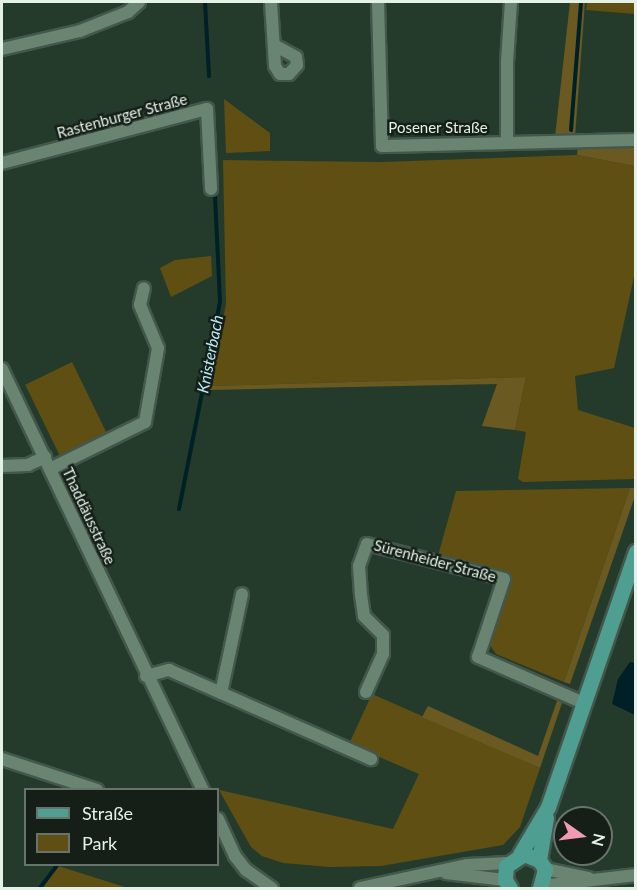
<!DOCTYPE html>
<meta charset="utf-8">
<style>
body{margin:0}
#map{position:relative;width:637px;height:890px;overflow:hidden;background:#243b2b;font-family:Lato,sans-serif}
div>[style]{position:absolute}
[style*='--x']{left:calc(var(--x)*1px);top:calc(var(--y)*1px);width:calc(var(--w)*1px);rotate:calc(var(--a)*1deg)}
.green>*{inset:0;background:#604f12;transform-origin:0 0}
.forest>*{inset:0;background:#6a5a21}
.water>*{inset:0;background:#002027}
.stream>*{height:4px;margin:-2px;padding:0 2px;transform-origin:2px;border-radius:2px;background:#002027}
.roads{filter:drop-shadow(2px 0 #43574a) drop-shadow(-2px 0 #43574a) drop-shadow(0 2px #43574a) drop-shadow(0 -2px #43574a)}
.minor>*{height:12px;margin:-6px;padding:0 6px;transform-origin:6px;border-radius:6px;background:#6a8472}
.major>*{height:15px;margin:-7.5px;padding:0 7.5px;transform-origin:7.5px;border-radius:7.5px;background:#4e9f91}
span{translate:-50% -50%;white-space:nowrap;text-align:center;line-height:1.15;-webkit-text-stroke:5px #151f18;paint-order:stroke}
.street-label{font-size:15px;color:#e3f1e7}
.water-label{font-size:16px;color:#bbeaf6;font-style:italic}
.frame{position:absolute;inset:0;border:3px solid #e3f1e7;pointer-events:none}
.legend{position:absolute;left:24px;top:788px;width:195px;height:78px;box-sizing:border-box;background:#151f18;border:2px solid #67736b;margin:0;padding:8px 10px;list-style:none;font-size:18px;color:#e3f1e7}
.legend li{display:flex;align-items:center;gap:12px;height:30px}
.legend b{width:30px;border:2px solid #67736b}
.north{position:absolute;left:553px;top:806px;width:60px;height:60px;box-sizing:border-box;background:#151f18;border:2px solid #67736b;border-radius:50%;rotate:104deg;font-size:16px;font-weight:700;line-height:24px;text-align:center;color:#e3f1e7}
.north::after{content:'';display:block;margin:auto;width:21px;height:27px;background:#f19ab3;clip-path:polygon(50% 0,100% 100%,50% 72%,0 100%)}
</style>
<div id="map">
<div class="green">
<i style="clip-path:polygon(587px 2px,635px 2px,635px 14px,586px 10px)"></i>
<i style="clip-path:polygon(224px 99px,270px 133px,270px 151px,226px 153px)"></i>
<i style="clip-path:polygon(577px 155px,635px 166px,635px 272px,614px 368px,575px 376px,578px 410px,635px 428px,635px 479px,523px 482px,518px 479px,526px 432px,515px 430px,526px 377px,210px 386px,226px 304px,223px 160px,381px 162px)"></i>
<i style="clip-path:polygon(211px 256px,212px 276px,171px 297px,160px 268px,175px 260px)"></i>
<i style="left:72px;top:362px;width:82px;height:52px;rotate:64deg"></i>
<i style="clip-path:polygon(630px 488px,564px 682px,496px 654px,490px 645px,510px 576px,438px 556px,456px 491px)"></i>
<i style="clip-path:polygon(372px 694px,540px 768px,520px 827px,503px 845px,381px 866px,329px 867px,283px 863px,262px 856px,251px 847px,219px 790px,393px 829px,419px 774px,349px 744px)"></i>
<i style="clip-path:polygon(55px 865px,128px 888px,38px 888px)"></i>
</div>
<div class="forest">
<i style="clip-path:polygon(570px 2px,585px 2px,575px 137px,555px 137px)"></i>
<i style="clip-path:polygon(578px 146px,635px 146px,635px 166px,577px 155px)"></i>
<i style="clip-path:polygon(526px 377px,515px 430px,482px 426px,497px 384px,209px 390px,210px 386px)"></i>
<i style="clip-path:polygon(630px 488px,635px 488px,635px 496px,570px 684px,564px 682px)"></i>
<i style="clip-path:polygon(558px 698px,563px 700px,540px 768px,422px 717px,428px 706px,538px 756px)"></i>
</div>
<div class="water">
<i style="clip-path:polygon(630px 662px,635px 663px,635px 715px,612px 704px,618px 679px)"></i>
</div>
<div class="stream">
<i style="--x:205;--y:2;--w:74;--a:86.9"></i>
<i style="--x:571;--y:130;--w:128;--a:-85.5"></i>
<i style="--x:179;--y:509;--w:211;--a:-78.8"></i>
<i style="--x:220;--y:302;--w:106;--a:-92.7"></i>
<i style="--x:40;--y:888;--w:30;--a:-53"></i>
</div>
<div class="roads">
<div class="minor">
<i style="--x:271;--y:2;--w:64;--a:86.4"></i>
<i style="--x:275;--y:66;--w:9;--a:58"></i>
<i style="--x:280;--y:74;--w:9;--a:0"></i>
<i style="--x:289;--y:74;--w:12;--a:-48"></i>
<i style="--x:297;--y:65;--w:8;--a:-97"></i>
<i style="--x:296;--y:57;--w:25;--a:-151"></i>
<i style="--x:378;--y:2;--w:144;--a:88.4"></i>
<i style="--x:382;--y:146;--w:254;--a:-1.4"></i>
<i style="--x:2;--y:49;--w:80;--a:-13"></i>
<i style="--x:80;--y:31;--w:52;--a:-21.6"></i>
<i style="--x:128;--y:12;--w:15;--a:-42"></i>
<i style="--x:507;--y:142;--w:80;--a:-90"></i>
<i style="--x:507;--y:62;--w:60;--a:-86.2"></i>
<i style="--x:2;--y:163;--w:212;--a:-14.8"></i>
<i style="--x:207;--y:109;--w:80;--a:87.1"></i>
<i style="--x:2;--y:369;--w:467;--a:64.5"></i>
<i style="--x:2;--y:466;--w:26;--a:-2"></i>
<i style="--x:28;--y:465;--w:19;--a:-25"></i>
<i style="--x:50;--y:469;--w:106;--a:-26.3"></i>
<i style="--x:145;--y:422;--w:75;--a:-80"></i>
<i style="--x:158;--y:348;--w:47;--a:-112.7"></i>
<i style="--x:140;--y:305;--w:17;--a:-77"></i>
<i style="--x:146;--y:676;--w:24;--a:-15"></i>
<i style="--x:169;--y:670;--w:221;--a:23.8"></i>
<i style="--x:366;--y:692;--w:42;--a:-65.9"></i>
<i style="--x:383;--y:654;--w:19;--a:-90"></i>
<i style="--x:383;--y:635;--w:27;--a:-135"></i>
<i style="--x:364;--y:616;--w:21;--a:-98"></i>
<i style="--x:361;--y:595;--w:29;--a:-94"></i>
<i style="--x:359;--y:566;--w:23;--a:-70"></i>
<i style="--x:367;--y:544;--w:141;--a:14.3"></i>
<i style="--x:504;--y:579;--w:82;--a:108.4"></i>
<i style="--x:478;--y:657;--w:116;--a:23.5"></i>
<i style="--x:221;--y:693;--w:101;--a:-78"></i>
<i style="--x:2;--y:759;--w:100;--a:18.1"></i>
<i style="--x:218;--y:819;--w:41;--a:65.3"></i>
<i style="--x:235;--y:856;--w:18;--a:52"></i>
<i style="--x:246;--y:870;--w:32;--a:35"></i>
<i style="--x:545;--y:869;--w:45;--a:11.6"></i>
<i style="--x:446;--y:873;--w:59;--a:6.8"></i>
<i style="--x:542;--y:886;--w:95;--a:-6.7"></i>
<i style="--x:360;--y:888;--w:109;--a:-12.1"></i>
<i style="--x:467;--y:865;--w:41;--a:-2.8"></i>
</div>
<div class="major">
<i style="--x:520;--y:854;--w:55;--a:-59.2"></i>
<i style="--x:548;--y:807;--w:270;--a:-71"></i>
<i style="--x:539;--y:860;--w:43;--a:-80.5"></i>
<i style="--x:510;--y:888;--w:9;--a:-122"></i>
<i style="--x:505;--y:880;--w:14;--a:-86"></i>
<i style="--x:506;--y:866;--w:22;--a:-34"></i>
<i style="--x:524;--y:854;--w:16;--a:22"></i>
<i style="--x:539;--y:860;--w:11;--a:56"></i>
<i style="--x:545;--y:869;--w:20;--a:105"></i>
</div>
</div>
<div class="street-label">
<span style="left:122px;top:116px;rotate:-15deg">Rastenburger Straße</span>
<span style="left:438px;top:128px">Posener Straße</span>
<span style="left:89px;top:516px;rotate:65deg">Thaddäusstraße</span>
<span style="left:435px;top:561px;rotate:15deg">Sürenheider Straße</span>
</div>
<div class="water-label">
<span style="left:210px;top:354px;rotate:-79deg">Knisterbach</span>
</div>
<div class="frame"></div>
<ul class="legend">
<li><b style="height:8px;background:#4e9f91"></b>Straße</li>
<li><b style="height:16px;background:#604f12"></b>Park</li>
</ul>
<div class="north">N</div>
</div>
